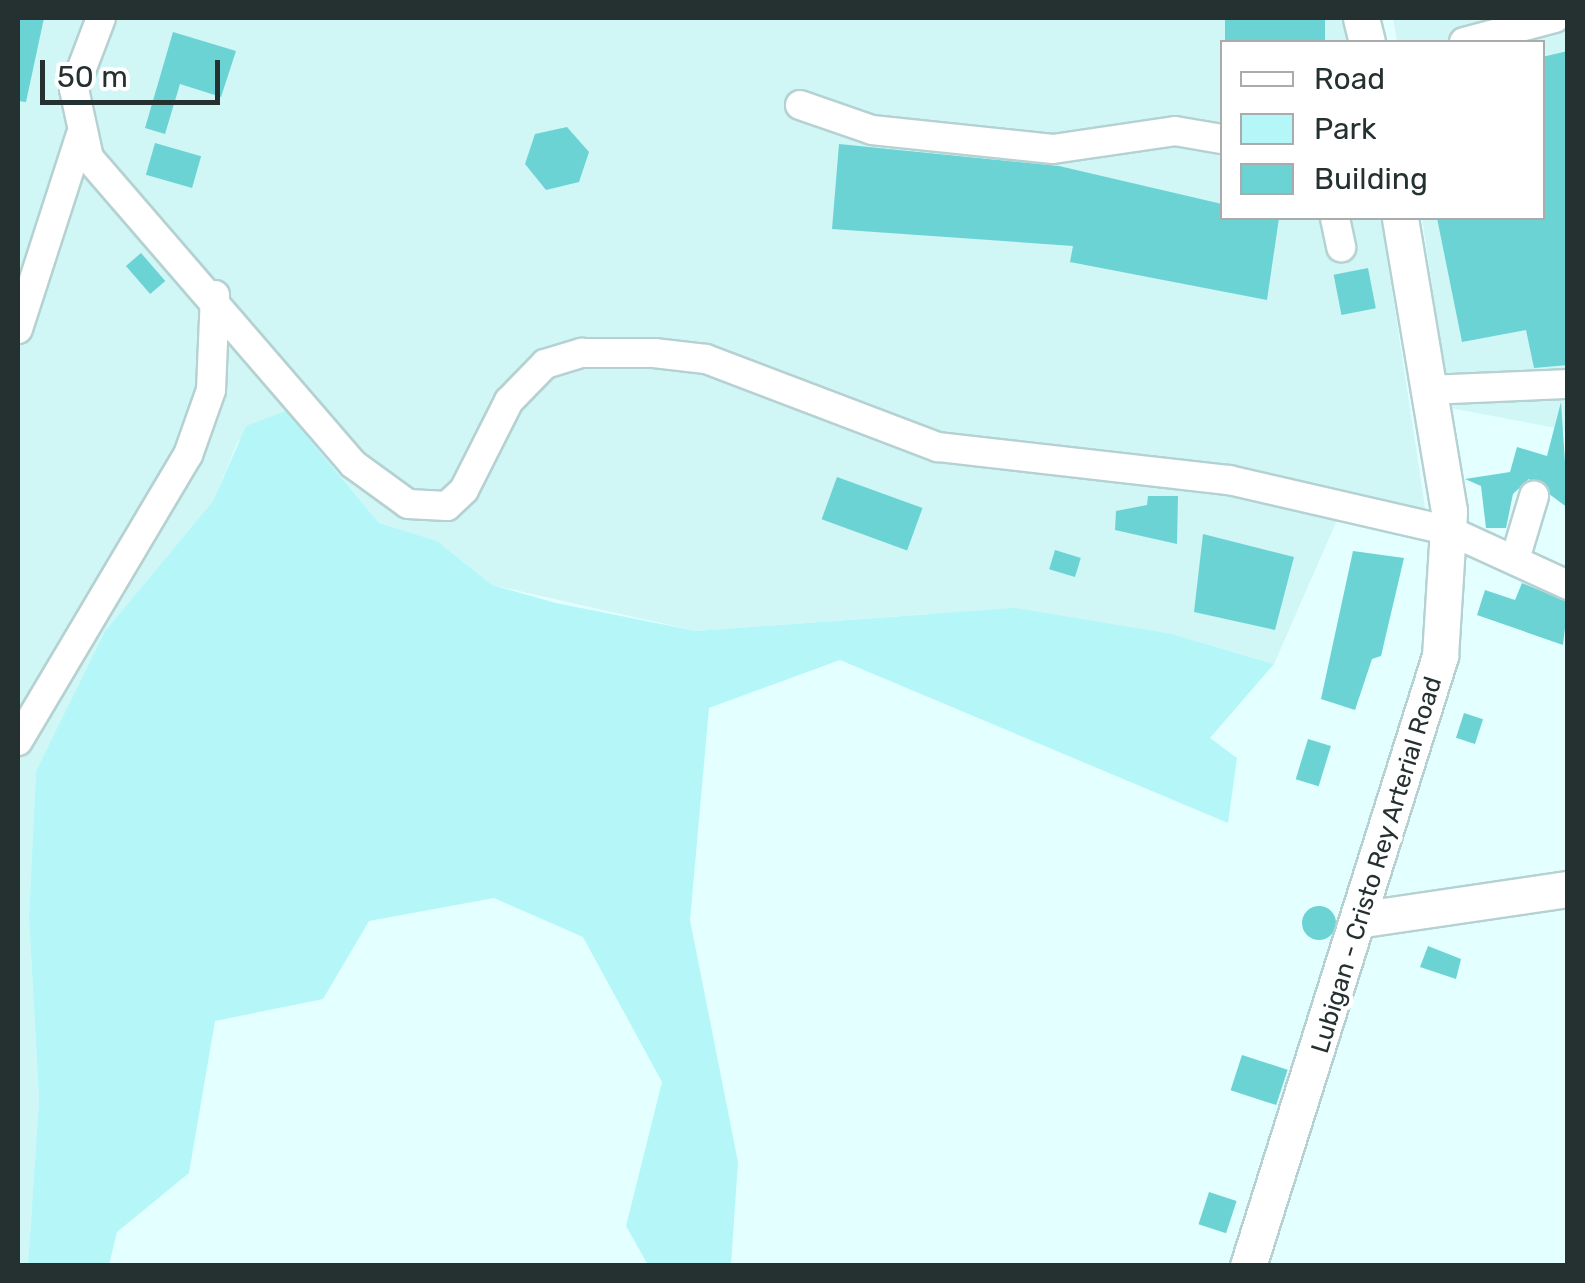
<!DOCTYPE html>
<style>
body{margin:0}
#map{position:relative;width:1585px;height:1283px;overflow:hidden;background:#e3ffff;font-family:Rubik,sans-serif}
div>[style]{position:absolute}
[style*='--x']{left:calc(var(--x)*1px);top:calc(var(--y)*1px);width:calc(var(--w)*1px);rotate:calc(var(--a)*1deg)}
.built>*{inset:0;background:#d0f6f6}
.green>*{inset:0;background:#b5f7f8}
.building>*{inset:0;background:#6cd3d5;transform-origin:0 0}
.round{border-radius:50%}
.roads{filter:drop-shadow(2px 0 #b5d1d1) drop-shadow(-2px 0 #b5d1d1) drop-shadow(0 2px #b5d1d1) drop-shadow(0 -2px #b5d1d1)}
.minor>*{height:28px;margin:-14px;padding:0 14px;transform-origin:14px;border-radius:14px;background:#fff}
.major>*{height:35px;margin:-17.5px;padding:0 17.5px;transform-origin:17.5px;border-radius:17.5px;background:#fff}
span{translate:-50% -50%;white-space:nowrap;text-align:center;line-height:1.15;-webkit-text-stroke:9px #fff;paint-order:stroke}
.street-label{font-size:25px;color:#253030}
.frame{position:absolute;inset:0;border:20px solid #253030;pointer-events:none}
.legend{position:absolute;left:1220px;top:40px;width:325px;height:180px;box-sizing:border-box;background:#fff;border:2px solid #a8acac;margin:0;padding:12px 18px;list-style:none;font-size:30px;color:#253030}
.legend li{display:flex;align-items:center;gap:20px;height:50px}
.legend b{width:50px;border:2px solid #a8acac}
.scale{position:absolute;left:40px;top:60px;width:180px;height:45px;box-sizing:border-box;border:5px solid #253030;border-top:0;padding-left:12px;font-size:30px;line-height:35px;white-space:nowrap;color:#253030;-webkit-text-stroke:8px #fff;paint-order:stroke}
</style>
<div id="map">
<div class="built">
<i style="clip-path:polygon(18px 18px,1344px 18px,1348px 42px,1222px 42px,1222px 218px,1381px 218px,1430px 540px,1337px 520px,1274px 664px,1172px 634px,927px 614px,696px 631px,492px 585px,437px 541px,379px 523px,287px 411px,238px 441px,213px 501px,105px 631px,36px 771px,29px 917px,39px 1099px,28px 1265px,18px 1265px)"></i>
<i style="clip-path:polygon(1393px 18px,1567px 18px,1567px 430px,1450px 408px,1422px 218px,1542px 218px,1542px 42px,1397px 42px)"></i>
</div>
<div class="green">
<i style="clip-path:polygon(286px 411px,379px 523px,437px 541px,492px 585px,556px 603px,696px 631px,1014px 608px,1172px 634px,1274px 664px,1210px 738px,1237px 758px,1228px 823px,840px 660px,709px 708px,690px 920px,738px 1162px,731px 1265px,648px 1265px,626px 1226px,662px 1082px,583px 937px,494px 898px,369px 921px,323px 999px,215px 1021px,189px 1173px,117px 1232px,109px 1265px,28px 1265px,39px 1099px,29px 917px,36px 771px,105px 631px,213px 501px,246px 426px)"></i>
</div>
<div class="building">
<i style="clip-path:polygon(18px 18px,44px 18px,26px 102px,18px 101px)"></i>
<i style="left:1225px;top:18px;width:100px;height:24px"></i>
<i style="clip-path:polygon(173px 32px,236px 51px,221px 97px,180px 84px,165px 134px,145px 128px)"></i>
<i style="clip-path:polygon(1568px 51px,1568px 365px,1534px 368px,1526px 330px,1462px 342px,1437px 218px,1542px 218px,1542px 57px)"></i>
<i style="clip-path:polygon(567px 127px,589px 152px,579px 182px,546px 190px,525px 164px,535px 134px)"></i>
<i style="left:155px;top:143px;width:48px;height:33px;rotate:16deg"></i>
<i style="clip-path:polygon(839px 144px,1059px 166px,1222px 204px,1222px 218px,1279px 218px,1267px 300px,1070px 262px,1073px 246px,832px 229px)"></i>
<i style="left:141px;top:253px;width:37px;height:20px;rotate:49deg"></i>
<i style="left:1368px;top:268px;width:41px;height:35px;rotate:79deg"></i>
<i style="clip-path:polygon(1561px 402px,1568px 508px,1529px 479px,1513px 494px,1506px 528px,1486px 528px,1481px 486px,1465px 479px,1510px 472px,1517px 447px,1547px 456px)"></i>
<i style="left:837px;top:477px;width:91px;height:45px;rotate:20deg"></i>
<i style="clip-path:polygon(1148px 496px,1178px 496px,1177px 544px,1115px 530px,1116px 511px,1147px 505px)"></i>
<i style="clip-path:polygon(1203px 534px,1294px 557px,1275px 630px,1194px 612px)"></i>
<i style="left:1055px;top:550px;width:27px;height:20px;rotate:17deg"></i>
<i style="clip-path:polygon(1353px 551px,1404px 558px,1381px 656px,1372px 659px,1355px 710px,1321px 699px)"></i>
<i style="clip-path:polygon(1522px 583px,1568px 602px,1563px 645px,1477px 615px,1485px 590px,1515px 600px)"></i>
<i style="left:1464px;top:713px;width:20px;height:26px;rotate:18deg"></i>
<i style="left:1308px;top:739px;width:24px;height:42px;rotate:17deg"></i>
<i class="round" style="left:1302px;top:906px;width:34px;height:34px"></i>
<i style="clip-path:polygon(1428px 946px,1461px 959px,1456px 979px,1420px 967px)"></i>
<i style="left:1242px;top:1055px;width:48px;height:37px;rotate:18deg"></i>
<i style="left:1209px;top:1192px;width:29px;height:34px;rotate:18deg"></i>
</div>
<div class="roads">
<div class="minor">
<i style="--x:101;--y:18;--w:76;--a:110.8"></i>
<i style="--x:74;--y:89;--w:71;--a:77.7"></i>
<i style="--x:89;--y:158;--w:404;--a:49.2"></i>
<i style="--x:353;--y:464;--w:68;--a:36"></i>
<i style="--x:408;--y:504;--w:39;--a:3"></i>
<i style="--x:447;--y:506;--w:23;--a:-43"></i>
<i style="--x:464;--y:490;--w:100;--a:-63.2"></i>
<i style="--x:509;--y:401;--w:52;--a:-45.8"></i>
<i style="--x:545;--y:364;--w:39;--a:-17"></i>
<i style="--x:582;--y:353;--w:72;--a:0"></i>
<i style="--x:654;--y:353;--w:52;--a:6.6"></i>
<i style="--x:706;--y:359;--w:248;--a:20.8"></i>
<i style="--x:938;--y:447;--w:293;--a:6.5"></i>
<i style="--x:1229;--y:480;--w:227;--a:13"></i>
<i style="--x:1450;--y:531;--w:130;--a:24.6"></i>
<i style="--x:1464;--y:42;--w:94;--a:-14.8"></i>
<i style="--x:800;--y:105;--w:76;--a:19.1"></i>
<i style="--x:872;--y:130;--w:182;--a:6"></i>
<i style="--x:1053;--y:149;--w:123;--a:-8.4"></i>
<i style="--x:1175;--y:131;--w:48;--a:9.7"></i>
<i style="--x:1335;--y:218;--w:30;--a:78"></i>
<i style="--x:18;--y:329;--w:202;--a:-72.1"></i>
<i style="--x:1430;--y:390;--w:138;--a:-2.5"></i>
<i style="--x:1516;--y:556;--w:63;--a:-73.3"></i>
<i style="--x:18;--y:741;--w:333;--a:-59.3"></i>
<i style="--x:188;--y:455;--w:69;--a:-70.5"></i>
<i style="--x:211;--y:390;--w:95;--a:-87.6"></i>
</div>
<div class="major">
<i style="--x:1361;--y:18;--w:25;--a:76"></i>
<i style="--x:1364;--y:919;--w:206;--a:-8.4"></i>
<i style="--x:1248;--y:1266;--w:640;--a:-72.53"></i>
<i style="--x:1440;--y:656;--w:145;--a:-86.4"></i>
<i style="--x:1449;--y:511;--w:297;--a:-99.5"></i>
</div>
</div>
<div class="street-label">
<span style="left:1377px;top:865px;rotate:-73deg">Lubigan - Cristo Rey Arterial Road</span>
</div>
<div class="frame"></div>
<ul class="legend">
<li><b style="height:12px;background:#fff"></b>Road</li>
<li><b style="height:28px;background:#b5f7f8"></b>Park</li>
<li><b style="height:28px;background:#6cd3d5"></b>Building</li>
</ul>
<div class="scale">50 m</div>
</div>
